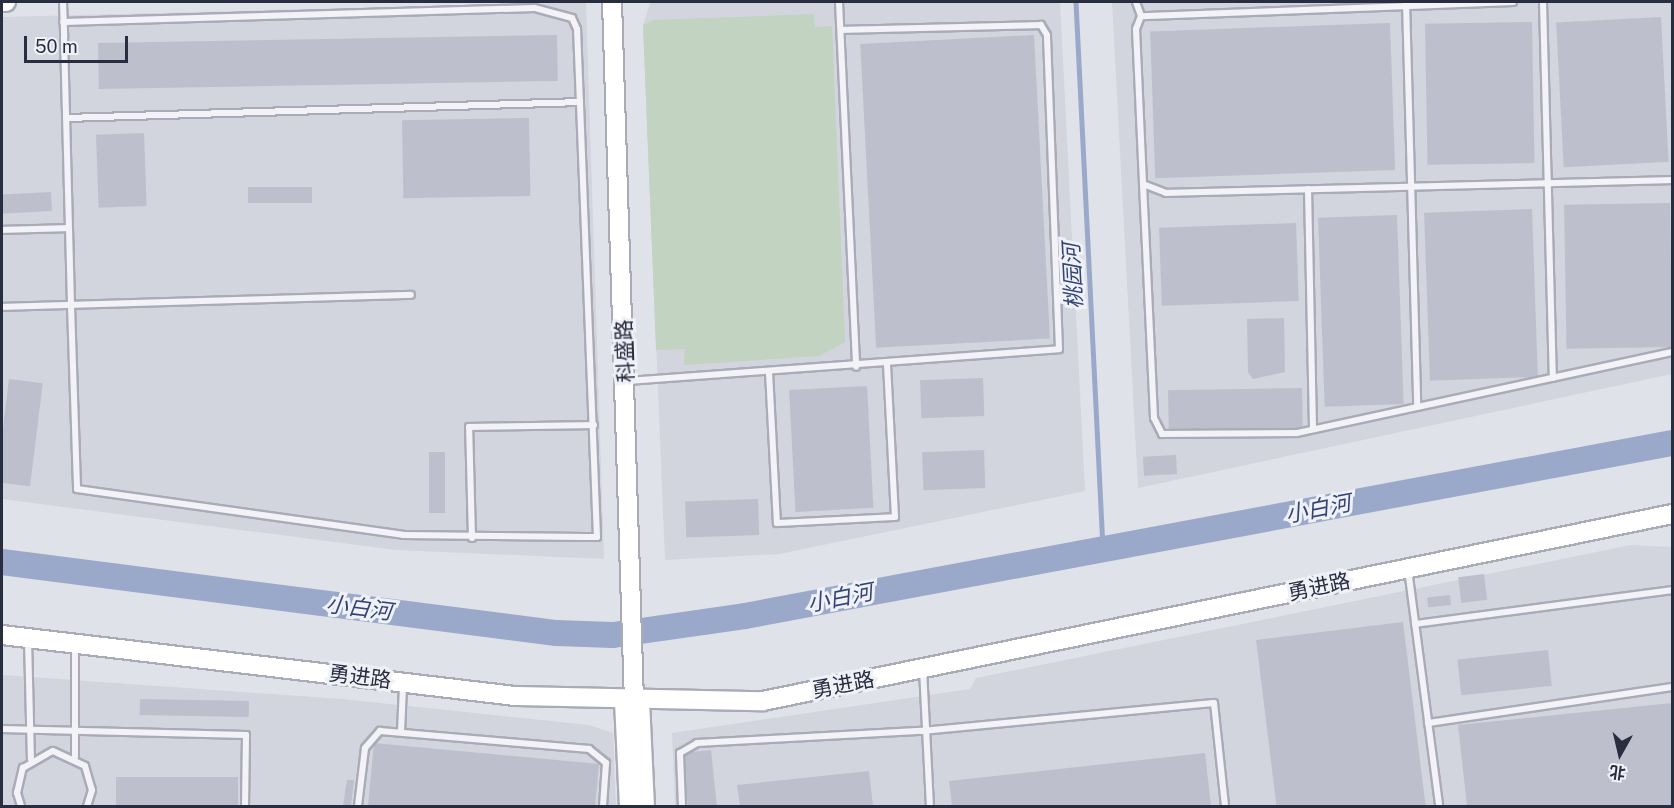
<!DOCTYPE html>
<meta charset="utf-8">
<style>
body{margin:0}
#map{position:relative;width:1674px;height:808px;overflow:hidden;background:#e0e2e9;font-family:"Public Sans","Noto Sans SC",sans-serif}
div>[style]{position:absolute}
[style*='--x']{left:calc(var(--x)*1px);top:calc(var(--y)*1px);width:calc(var(--w)*1px);rotate:calc(var(--a)*1deg)}
.built>*{inset:0;background:#d2d4de}
.green>*{inset:0;background:#c2d3c1}
.stream>*{height:4.5px;margin:-2.25px;padding:0 2.25px;transform-origin:2.25px;border-radius:2.25px;background:#9aa9c9}
.river>*{height:26px;margin:-13px;padding:0 13px;transform-origin:13px;border-radius:13px;background:#9aa9c9}
.building>*{inset:0;background:#bdc0cc;transform-origin:0 0}
.roads{filter:drop-shadow(2px 0 #a9acb6) drop-shadow(-2px 0 #a9acb6) drop-shadow(0 2px #a9acb6) drop-shadow(0 -2px #a9acb6)}
.lane>*{height:6px;margin:-3px;padding:0 3px;transform-origin:3px;border-radius:3px;background:#f3f3f7}
.secondary>*{height:18px;margin:-9px;padding:0 9px;transform-origin:9px;border-radius:9px;background:#fff}
span{translate:-50% -50%;white-space:nowrap;text-align:center;line-height:1.15;-webkit-text-stroke:6px #eff1f6;paint-order:stroke}
.street-label{font-size:21px;color:#282d40}
.water-label{font-size:22px;color:#324475;font-style:italic}
.frame{position:absolute;inset:0;border:3px solid #282d40;pointer-events:none}
.north{position:absolute;left:1590px;top:724px;width:60px;height:60px;-webkit-text-stroke:4px #eff1f6;paint-order:stroke;rotate:188deg;font-size:16px;font-weight:700;line-height:24px;text-align:center;color:#282d40}
.north::after{content:'';display:block;margin:auto;width:21px;height:27px;background:#282d40;clip-path:polygon(50% 0,100% 100%,50% 72%,0 100%)}
.scale{position:absolute;left:24px;top:36px;width:104px;height:27px;box-sizing:border-box;border:3px solid #282d40;border-top:0;padding-left:8px;font-size:18px;line-height:21px;white-space:nowrap;color:#282d40;-webkit-text-stroke:4px #eff1f6;paint-order:stroke}
</style>
<div id="map">
<div class="built">
<i style="clip-path:polygon(586px 2px,604px 559px,396px 550px,2px 499px,2px 17px)"></i>
<i style="clip-path:polygon(1060px 2px,1085px 491px,779px 554px,665px 560px,643px 25px,650px 3px)"></i>
<i style="clip-path:polygon(1112px 2px,1672px 2px,1672px 374px,1138px 488px)"></i>
<i style="clip-path:polygon(1631px 545px,1672px 547px,1672px 806px,675px 806px,672px 733px,970px 689px,976px 678px)"></i>
<i style="clip-path:polygon(2px 675px,342px 699px,589px 725px,613px 733px,616px 806px,2px 806px)"></i>
</div>
<div class="green">
<i style="clip-path:polygon(814px 14px,815px 27px,832px 26px,845px 342px,819px 356px,684px 365px,685px 349px,656px 350px,643px 25px,654px 20px)"></i>
</div>
<div class="stream">
<i style="--x:1076;--y:2;--w:548;--a:87.17"></i>
</div>
<div class="river">
<i style="--x:2;--y:562;--w:559;--a:7.3"></i>
<i style="--x:556;--y:633;--w:57;--a:2"></i>
<i style="--x:613;--y:635;--w:133;--a:-8.2"></i>
<i style="--x:745;--y:616;--w:943;--a:-10.57"></i>
</div>
<div class="building">
<i style="left:1661px;top:17px;width:145px;height:105px;rotate:87deg"></i>
<i style="left:1532px;top:22px;width:141px;height:107px;rotate:89deg"></i>
<i style="left:1390px;top:23px;width:147px;height:240px;rotate:88deg"></i>
<i style="left:557px;top:35px;width:46px;height:459px;rotate:89deg"></i>
<i style="left:1034px;top:35px;width:304px;height:174px;rotate:87deg"></i>
<i style="left:529px;top:118px;width:78px;height:127px;rotate:89deg"></i>
<i style="left:144px;top:133px;width:73px;height:48px;rotate:88deg"></i>
<i style="left:248px;top:187px;width:64px;height:16px"></i>
<i style="left:51px;top:192px;width:19px;height:49px;rotate:87deg"></i>
<i style="left:1670px;top:203px;width:144px;height:106px;rotate:89deg"></i>
<i style="left:1532px;top:209px;width:168px;height:108px;rotate:88deg"></i>
<i style="left:1397px;top:215px;width:189px;height:79px;rotate:88deg"></i>
<i style="left:1296px;top:223px;width:78px;height:137px;rotate:88deg"></i>
<i style="clip-path:polygon(1284px 318px,1285px 372px,1253px 379px,1248px 372px,1247px 319px)"></i>
<i style="left:983px;top:378px;width:38px;height:63px;rotate:88deg"></i>
<i style="left:9px;top:379px;width:34px;height:104px;rotate:7deg"></i>
<i style="left:867px;top:386px;width:122px;height:78px;rotate:87deg"></i>
<i style="left:1302px;top:388px;width:40px;height:134px;rotate:89deg"></i>
<i style="left:984px;top:450px;width:38px;height:62px;rotate:88deg"></i>
<i style="left:429px;top:452px;width:16px;height:61px"></i>
<i style="left:1176px;top:455px;width:19px;height:33px;rotate:87deg"></i>
<i style="left:758px;top:499px;width:36px;height:73px;rotate:88deg"></i>
<i style="left:1484px;top:574px;width:26px;height:26px;rotate:83deg"></i>
<i style="left:1450px;top:595px;width:10px;height:23px;rotate:84deg"></i>
<i style="left:1403px;top:622px;width:185px;height:148px;rotate:83deg"></i>
<i style="left:1548px;top:650px;width:36px;height:91px;rotate:84deg"></i>
<i style="left:140px;top:699px;width:109px;height:16px;rotate:1deg"></i>
<i style="clip-path:polygon(1672px 703px,1672px 806px,1467px 806px,1458px 725px)"></i>
<i style="clip-path:polygon(374px 743px,599px 764px,595px 806px,368px 806px)"></i>
<i style="left:711px;top:750px;width:56px;height:29px;rotate:84deg"></i>
<i style="clip-path:polygon(1205px 753px,1211px 806px,952px 806px,949px 781px)"></i>
<i style="clip-path:polygon(869px 771px,873px 806px,740px 806px,737px 785px)"></i>
<i style="left:116px;top:777px;width:122px;height:29px"></i>
<i style="clip-path:polygon(347px 780px,354px 780px,351px 806px,343px 806px)"></i>
</div>
<div class="roads">
<div class="lane">
<i style="--x:63;--y:2;--w:36;--a:88"></i>
<i style="--x:64;--y:38;--w:190;--a:88.5"></i>
<i style="--x:69;--y:228;--w:78;--a:88.5"></i>
<i style="--x:71;--y:306;--w:183;--a:88.1"></i>
<i style="--x:77;--y:489;--w:329;--a:8"></i>
<i style="--x:403;--y:535;--w:194;--a:0.6"></i>
<i style="--x:597;--y:537;--w:508;--a:-92.25"></i>
<i style="--x:577;--y:29;--w:12;--a:-114"></i>
<i style="--x:572;--y:18;--w:39;--a:-165"></i>
<i style="--x:534;--y:8;--w:471;--a:178.3"></i>
<i style="--x:839;--y:2;--w:365;--a:87.3"></i>
<i style="--x:1136;--y:2;--w:15;--a:70"></i>
<i style="--x:1406;--y:2;--w:405;--a:88.4"></i>
<i style="--x:1513;--y:2;--w:372;--a:177.8"></i>
<i style="--x:1141;--y:16;--w:14;--a:111"></i>
<i style="--x:1136;--y:29;--w:155;--a:87.4"></i>
<i style="--x:1143;--y:184;--w:25;--a:21"></i>
<i style="--x:1166;--y:193;--w:506;--a:-1.47"></i>
<i style="--x:1543;--y:2;--w:376;--a:88.5"></i>
<i style="--x:66;--y:118;--w:514;--a:-1.78"></i>
<i style="--x:1143;--y:184;--w:234;--a:87.3"></i>
<i style="--x:1154;--y:418;--w:18;--a:63"></i>
<i style="--x:1162;--y:434;--w:135;--a:-0.4"></i>
<i style="--x:1297;--y:433;--w:384;--a:-12.2"></i>
<i style="--x:1308;--y:189;--w:240;--a:88.8"></i>
<i style="--x:2;--y:230;--w:67;--a:-1.7"></i>
<i style="--x:2;--y:307;--w:409;--a:-1.7"></i>
<i style="--x:769;--y:372;--w:151;--a:87"></i>
<i style="--x:777;--y:523;--w:118;--a:-2.9"></i>
<i style="--x:895;--y:517;--w:153;--a:-93"></i>
<i style="--x:627;--y:381;--w:433;--a:-4.2"></i>
<i style="--x:1059;--y:349;--w:314;--a:-92.2"></i>
<i style="--x:1047;--y:35;--w:12;--a:-121"></i>
<i style="--x:1041;--y:25;--w:200;--a:178.6"></i>
<i style="--x:472;--y:538;--w:111;--a:-91.5"></i>
<i style="--x:469;--y:427;--w:125;--a:-0.9"></i>
<i style="--x:1408;--y:569;--w:239;--a:82.5"></i>
<i style="--x:1415;--y:624;--w:259;--a:-7.5"></i>
<i style="--x:28;--y:639;--w:120;--a:88.6"></i>
<i style="--x:75;--y:647;--w:110;--a:90"></i>
<i style="--x:923;--y:669;--w:137;--a:87.1"></i>
<i style="--x:1428;--y:723;--w:247;--a:-8.4"></i>
<i style="--x:2;--y:729;--w:244;--a:1.4"></i>
<i style="--x:246;--y:735;--w:71;--a:90.8"></i>
<i style="--x:401;--y:732;--w:46;--a:-87.5"></i>
<i style="--x:21;--y:806;--w:14;--a:-107"></i>
<i style="--x:17;--y:793;--w:26;--a:-77"></i>
<i style="--x:23;--y:768;--w:34;--a:-30"></i>
<i style="--x:53;--y:751;--w:35;--a:25"></i>
<i style="--x:85;--y:766;--w:25;--a:74"></i>
<i style="--x:92;--y:790;--w:17;--a:107"></i>
<i style="--x:358;--y:806;--w:58;--a:-83.1"></i>
<i style="--x:365;--y:748;--w:23;--a:-49"></i>
<i style="--x:380;--y:731;--w:210;--a:4.9"></i>
<i style="--x:589;--y:749;--w:22;--a:39"></i>
<i style="--x:606;--y:763;--w:43;--a:94"></i>
<i style="--x:682;--y:806;--w:53;--a:-92.2"></i>
<i style="--x:680;--y:753;--w:20;--a:-30"></i>
<i style="--x:697;--y:743;--w:225;--a:-3.1"></i>
<i style="--x:922;--y:731;--w:293;--a:-5.5"></i>
<i style="--x:1214;--y:703;--w:104;--a:83.9"></i>
</div>
<div class="secondary">
<i style="--x:2;--y:2;--w:4;--a:0"></i>
<i style="--x:612;--y:2;--w:699;--a:88.2"></i>
<i style="--x:2;--y:635;--w:517;--a:6.78"></i>
<i style="--x:515;--y:696;--w:248;--a:1.2"></i>
<i style="--x:763;--y:701;--w:928;--a:-11.62"></i>
<i style="--x:624;--y:701;--w:105;--a:87.3"></i>
<i style="--x:640;--y:701;--w:105;--a:87.3"></i>
</div>
</div>
<div class="street-label">
<span style="left:625px;top:351px;rotate:-92deg">科盛路</span>
<span style="left:1319px;top:587px;rotate:-12deg">勇进路</span>
<span style="left:360px;top:677px;rotate:7deg">勇进路</span>
<span style="left:843px;top:685px;rotate:-11deg">勇进路</span>
</div>
<div class="water-label">
<span style="left:1073px;top:276px;rotate:-93deg">桃园河</span>
<span style="left:1318px;top:509px;rotate:-11deg">小白河</span>
<span style="left:840px;top:598px;rotate:-11deg">小白河</span>
<span style="left:359px;top:608px;rotate:7deg">小白河</span>
</div>
<div class="frame"></div>
<div class="north">北</div>
<div class="scale">50 m</div>
</div>
